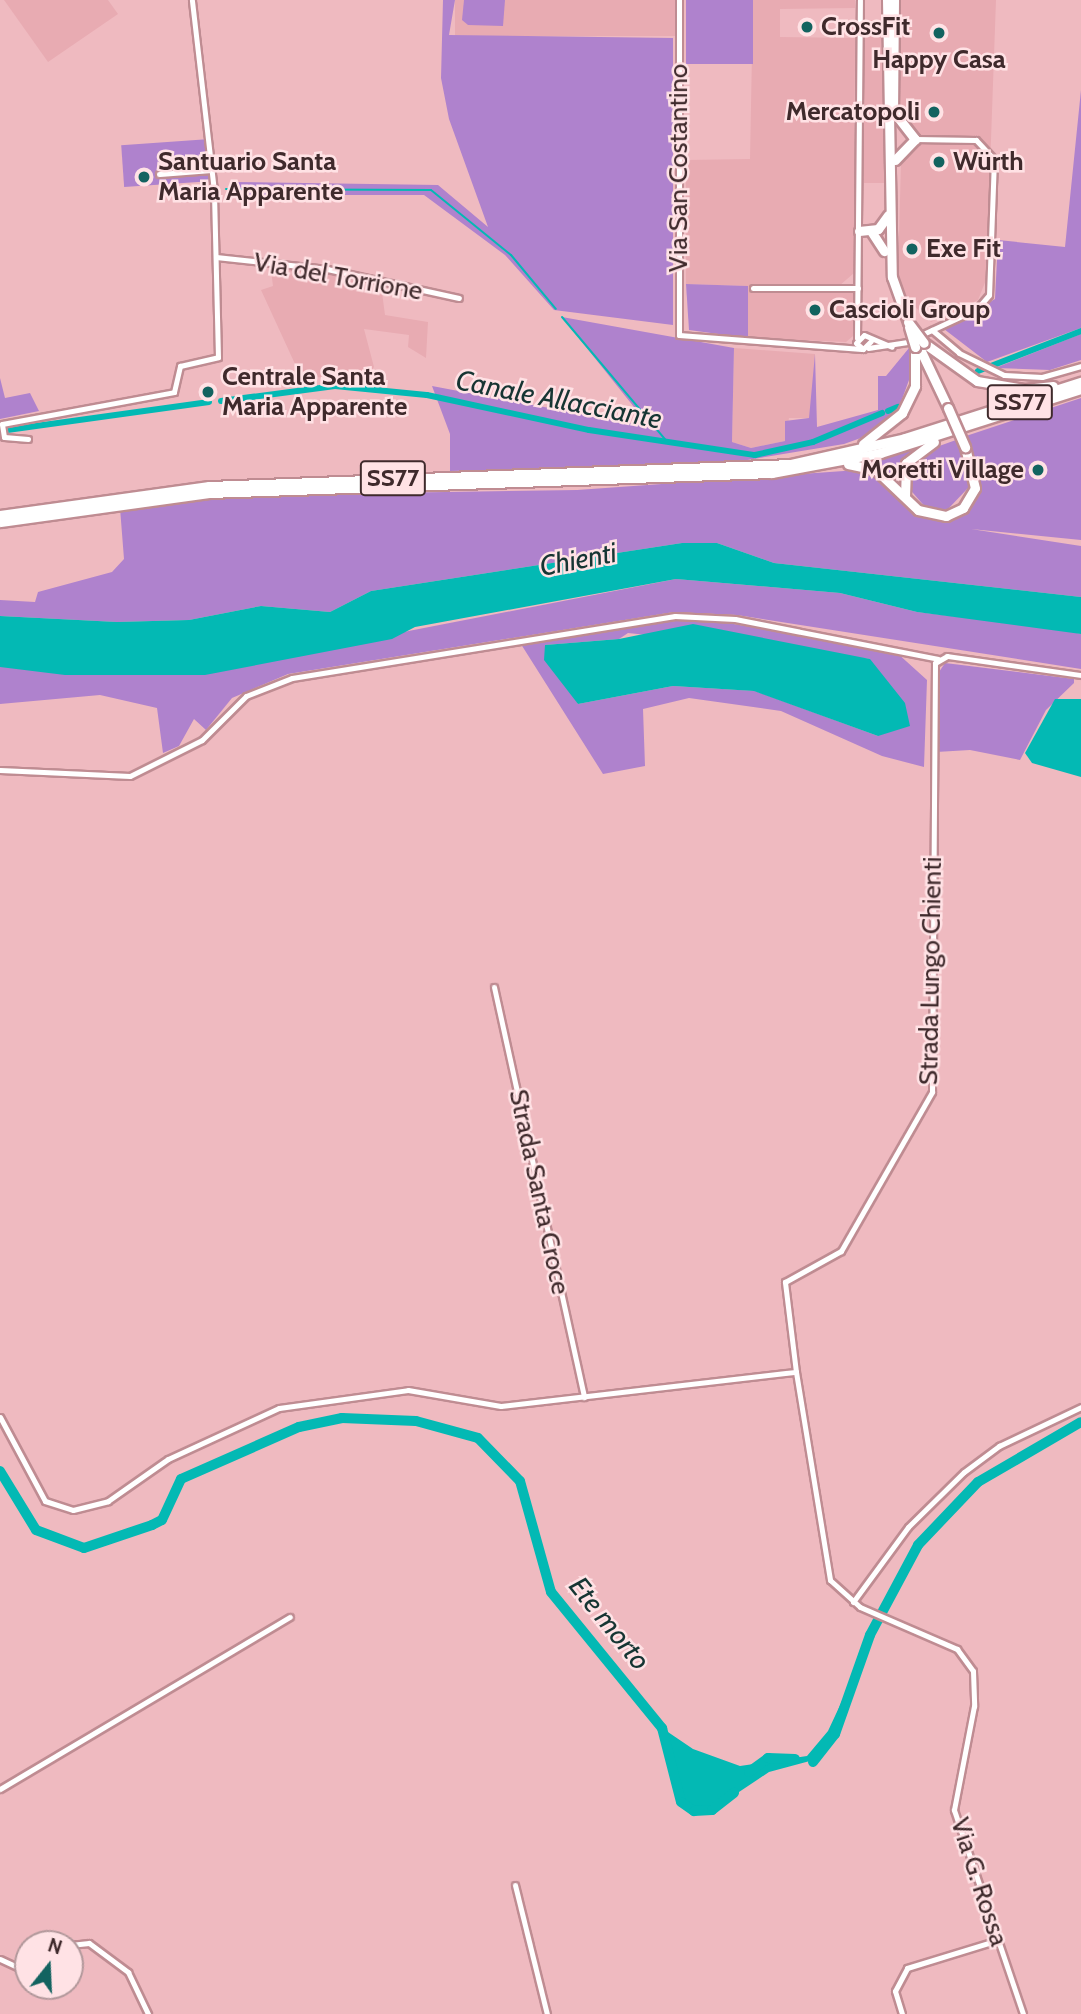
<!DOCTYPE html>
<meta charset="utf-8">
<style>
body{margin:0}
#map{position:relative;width:1081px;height:2014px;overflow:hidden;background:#efbac0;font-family:Cabin,sans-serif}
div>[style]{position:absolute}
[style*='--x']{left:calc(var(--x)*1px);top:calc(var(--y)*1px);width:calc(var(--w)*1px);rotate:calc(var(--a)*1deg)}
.built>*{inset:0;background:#e8abb2;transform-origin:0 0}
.green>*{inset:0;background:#af82cd;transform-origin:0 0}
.water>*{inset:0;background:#03b9b4}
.stream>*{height:2px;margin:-1px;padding:0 1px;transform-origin:1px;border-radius:1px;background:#03b9b4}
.canal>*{height:6px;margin:-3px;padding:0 3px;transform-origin:3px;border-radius:3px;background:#03b9b4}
.river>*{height:10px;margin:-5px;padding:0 5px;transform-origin:5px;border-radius:5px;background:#03b9b4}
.roads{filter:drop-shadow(2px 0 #bf8c92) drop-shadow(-2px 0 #bf8c92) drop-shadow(0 2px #bf8c92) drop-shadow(0 -2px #bf8c92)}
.pedestrian>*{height:4.5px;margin:-2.25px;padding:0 2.25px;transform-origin:2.25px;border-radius:2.25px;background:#fff}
.minor>*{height:5px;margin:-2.5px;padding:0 2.5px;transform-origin:2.5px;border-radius:2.5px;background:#fff}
.primary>*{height:9px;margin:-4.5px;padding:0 4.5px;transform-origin:4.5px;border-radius:4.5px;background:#fff}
.trunk>*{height:9px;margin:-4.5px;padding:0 4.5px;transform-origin:4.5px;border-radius:4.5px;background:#fff}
.bridges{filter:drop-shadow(2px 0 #bf8c92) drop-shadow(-2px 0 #bf8c92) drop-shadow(0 2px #bf8c92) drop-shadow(0 -2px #bf8c92)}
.trunk-bridge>*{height:9px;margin:-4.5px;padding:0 4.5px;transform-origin:4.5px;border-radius:4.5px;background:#fff}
.dots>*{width:19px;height:19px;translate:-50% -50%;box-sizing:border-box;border:4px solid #ffe2e5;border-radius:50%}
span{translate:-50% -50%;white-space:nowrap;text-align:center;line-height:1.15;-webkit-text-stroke:5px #ffe2e5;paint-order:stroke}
.shield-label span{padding:2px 5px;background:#ffe2e5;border:2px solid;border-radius:5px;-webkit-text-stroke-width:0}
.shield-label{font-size:24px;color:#3f2a2c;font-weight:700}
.poi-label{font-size:26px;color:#3f2a2c;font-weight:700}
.left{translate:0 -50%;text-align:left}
.right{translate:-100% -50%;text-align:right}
.street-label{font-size:26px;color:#3f2a2c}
.water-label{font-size:28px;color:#163533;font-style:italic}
.north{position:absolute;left:14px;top:1930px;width:70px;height:70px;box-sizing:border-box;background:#ffe2e5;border:2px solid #b2989b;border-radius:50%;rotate:18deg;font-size:19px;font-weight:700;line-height:28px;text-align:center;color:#3f2a2c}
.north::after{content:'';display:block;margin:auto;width:24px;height:32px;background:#136360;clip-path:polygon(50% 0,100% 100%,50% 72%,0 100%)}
</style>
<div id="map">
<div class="built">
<i style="clip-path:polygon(4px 0,108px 0,118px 14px,48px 62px)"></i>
<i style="left:455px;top:0;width:224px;height:36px"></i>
<i style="clip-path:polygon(753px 0,855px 0,855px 8px,780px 9px,780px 37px,855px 38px,854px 273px,839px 286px,762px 286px,762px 291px,854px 292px,853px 336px,846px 342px,748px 338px,748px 286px,686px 284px,686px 160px,750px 159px)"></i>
<i style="clip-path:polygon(901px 0,996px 0,986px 280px,978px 300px,931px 322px,907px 299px,898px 276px,901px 162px,908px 146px,898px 113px)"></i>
<i style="left:864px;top:20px;width:20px;height:163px"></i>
<i style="clip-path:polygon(270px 263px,381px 285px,385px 315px,428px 322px,426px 358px,408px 347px,409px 335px,364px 329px,374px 367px,366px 378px,301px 377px,261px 290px,273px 286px)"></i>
<i style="clip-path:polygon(734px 348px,815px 354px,813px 407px,809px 418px,789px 418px,785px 441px,751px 448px,732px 442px)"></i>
</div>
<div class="green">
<i style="clip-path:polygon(443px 0,455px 0,449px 35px,673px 38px,673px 325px,554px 310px,505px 255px,424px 195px,236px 195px,233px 182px,438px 185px,488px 227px,449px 119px,441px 78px)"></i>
<i style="clip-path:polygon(464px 0,505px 0,503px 26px,468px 25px,462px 20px)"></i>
<i style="left:686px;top:0;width:67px;height:64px"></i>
<i style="clip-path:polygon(1081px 90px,1081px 328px,987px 362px,944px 329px,995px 299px,998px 240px,1065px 247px)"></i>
<i style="left:210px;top:139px;width:42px;height:89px;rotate:86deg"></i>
<i style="clip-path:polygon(686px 284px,748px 286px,748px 338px,689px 330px)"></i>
<i style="clip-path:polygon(562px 317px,734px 348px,732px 442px,751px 448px,785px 441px,785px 421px,809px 418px,815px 354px,817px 427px,878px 410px,878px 376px,886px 376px,909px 348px,913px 369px,897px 413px,872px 434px,844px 444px,717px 465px,450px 471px,450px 434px,432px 386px,650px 427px)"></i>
<i style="clip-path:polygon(1081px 334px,1081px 360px,1050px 370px,995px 368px)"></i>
<i style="clip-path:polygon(0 378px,5px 398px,30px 393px,39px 411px,0 419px)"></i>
<i style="clip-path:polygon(1081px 398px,1081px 540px,971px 529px,1081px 546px,1081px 597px,774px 563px,717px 543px,682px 543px,371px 591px,330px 612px,261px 606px,189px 620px,117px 622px,0 616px,0 600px,35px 602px,38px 592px,112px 572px,124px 559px,120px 508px,250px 495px,577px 490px,858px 470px,876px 475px,915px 516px,946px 522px,969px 511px,981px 490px,966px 436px)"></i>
<i style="clip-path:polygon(956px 440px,968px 466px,969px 487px,948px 509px,927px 509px,906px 485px,908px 464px,914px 455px)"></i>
<i style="clip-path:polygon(913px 449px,896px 478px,865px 461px)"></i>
<i style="clip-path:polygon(676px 579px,840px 593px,917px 612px,1056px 628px,1081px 634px,1081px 669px,737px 615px,674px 612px,288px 674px,232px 698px,206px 730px,194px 719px,179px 746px,163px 753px,157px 708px,100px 695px,0 704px,0 667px,311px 650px)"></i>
<i style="clip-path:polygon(evenodd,699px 618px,896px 652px,927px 680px,924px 767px,882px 756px,781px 711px,689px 698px,643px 709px,645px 766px,603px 774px,519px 641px,699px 618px,628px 633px,870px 659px,878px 736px,755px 691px,673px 686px,578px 704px,545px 645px,619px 639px,628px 633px)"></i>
<i style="clip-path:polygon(945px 663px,1074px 679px,1074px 683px,1046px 710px,1020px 760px,970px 750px,936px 752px,939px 672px)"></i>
</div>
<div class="water">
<i style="clip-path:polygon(682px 543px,717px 543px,774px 563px,1081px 597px,1081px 634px,917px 612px,840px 593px,676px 579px,415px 627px,392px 639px,205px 675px,65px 675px,0 667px,0 616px,117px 622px,189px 620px,261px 606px,330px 612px,371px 591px)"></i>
<i style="clip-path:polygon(693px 624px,870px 659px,905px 703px,910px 726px,878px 736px,754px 691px,673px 686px,578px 704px,544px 660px,545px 645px,619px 639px)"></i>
<i style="clip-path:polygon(1055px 699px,1081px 699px,1081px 777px,1032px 763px,1025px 753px)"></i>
<i style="clip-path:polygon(863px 1656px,852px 1696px,821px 1758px,769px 1772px,712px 1810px,694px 1811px,681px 1802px,662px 1728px,693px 1749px,740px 1766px,807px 1756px,828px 1731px)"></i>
</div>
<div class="stream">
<i style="--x:226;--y:189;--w:205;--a:0.3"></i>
<i style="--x:431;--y:190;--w:103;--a:39.1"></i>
<i style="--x:511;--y:255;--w:70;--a:50.2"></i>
<i style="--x:562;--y:317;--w:165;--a:49.9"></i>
</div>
<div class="canal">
<i style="--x:978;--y:371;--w:110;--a:-21.2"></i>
<i style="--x:221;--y:401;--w:115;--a:-7.5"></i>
<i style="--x:335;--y:386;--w:92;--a:5.6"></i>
<i style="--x:427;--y:395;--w:166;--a:12.2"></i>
<i style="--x:589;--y:430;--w:168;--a:8.6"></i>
<i style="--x:755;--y:455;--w:59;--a:-12.6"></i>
<i style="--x:813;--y:442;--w:75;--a:-22.8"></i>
<i style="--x:888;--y:411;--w:11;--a:-22"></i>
<i style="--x:0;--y:431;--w:211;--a:-7.9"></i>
</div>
<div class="river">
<i style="--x:0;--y:1471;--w:69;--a:58.6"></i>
<i style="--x:36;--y:1530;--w:51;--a:20.6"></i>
<i style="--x:84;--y:1548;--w:72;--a:-18.7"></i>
<i style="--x:152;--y:1525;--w:11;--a:-27"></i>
<i style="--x:162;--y:1520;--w:45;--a:-65.1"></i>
<i style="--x:181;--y:1479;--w:129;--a:-23.8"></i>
<i style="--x:299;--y:1427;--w:44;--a:-11.8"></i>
<i style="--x:342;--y:1418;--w:74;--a:2.3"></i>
<i style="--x:416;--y:1421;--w:64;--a:15.3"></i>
<i style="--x:478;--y:1438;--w:60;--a:45.7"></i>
<i style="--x:520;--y:1481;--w:115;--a:74.4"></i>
<i style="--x:551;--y:1592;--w:176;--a:50.8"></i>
<i style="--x:662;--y:1728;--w:76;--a:75.6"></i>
<i style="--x:681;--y:1802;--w:16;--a:35"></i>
<i style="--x:694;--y:1811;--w:18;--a:-3"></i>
<i style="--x:712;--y:1810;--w:28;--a:-38"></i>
<i style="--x:813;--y:1762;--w:36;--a:-52"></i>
<i style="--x:835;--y:1734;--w:105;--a:-70.5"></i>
<i style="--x:870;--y:1635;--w:102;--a:-61.9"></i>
<i style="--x:918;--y:1545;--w:87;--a:-46.4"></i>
<i style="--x:978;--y:1482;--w:119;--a:-30.2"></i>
<i style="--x:749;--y:1772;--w:24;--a:-36"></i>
<i style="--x:768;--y:1758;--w:27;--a:2"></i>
</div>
<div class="roads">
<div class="pedestrian">
<i style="--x:159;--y:174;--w:53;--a:-4.3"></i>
</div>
<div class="minor">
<i style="--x:679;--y:0;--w:335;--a:90"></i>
<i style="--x:679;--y:335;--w:183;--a:4.4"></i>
<i style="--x:915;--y:139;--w:61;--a:0.9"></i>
<i style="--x:976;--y:140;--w:26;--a:47"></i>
<i style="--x:994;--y:159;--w:136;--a:92.1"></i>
<i style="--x:989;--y:295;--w:18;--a:131"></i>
<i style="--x:977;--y:309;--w:60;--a:155.2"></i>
<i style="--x:216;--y:257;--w:112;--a:6.2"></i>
<i style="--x:327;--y:269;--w:135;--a:12.4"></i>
<i style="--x:753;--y:288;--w:105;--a:0"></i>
<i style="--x:932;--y:330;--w:35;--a:40"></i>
<i style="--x:959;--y:353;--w:50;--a:26.1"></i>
<i style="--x:1004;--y:375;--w:38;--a:3"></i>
<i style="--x:1042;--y:377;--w:41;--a:-15.8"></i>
<i style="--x:857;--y:338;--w:338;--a:-89.5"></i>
<i style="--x:871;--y:341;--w:11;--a:135"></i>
<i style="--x:863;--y:349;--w:9;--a:-139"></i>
<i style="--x:856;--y:343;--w:11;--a:-45"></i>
<i style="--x:864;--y:335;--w:30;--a:23"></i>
<i style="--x:868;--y:348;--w:40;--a:-8.5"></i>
<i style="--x:28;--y:439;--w:24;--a:-175"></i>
<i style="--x:4;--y:437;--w:13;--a:-99"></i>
<i style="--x:2;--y:424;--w:175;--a:-10.5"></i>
<i style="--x:174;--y:392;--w:27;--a:-77"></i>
<i style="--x:180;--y:366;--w:39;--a:-13"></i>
<i style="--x:218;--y:357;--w:166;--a:-91.4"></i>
<i style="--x:214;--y:191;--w:192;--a:-96.6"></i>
<i style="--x:0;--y:770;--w:130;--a:2.6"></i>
<i style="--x:130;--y:776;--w:80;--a:-26.6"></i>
<i style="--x:202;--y:740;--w:62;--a:-45"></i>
<i style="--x:246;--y:696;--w:49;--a:-21.4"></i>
<i style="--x:292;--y:678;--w:388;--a:-9.2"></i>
<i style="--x:675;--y:616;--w:60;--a:2.9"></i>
<i style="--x:735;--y:619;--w:207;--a:11.1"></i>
<i style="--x:494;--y:987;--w:420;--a:77.6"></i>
<i style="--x:796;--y:1372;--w:91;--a:-97"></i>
<i style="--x:785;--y:1282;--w:64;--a:-29"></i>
<i style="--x:841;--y:1251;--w:183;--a:-60.2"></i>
<i style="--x:932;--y:1092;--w:429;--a:-89.6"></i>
<i style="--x:935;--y:663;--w:14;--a:-30"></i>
<i style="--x:947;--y:656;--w:135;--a:8.1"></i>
<i style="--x:0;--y:1417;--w:95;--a:61.8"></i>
<i style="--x:45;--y:1501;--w:29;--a:18"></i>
<i style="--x:73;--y:1510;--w:36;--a:-14"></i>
<i style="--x:108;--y:1501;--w:73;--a:-35"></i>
<i style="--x:168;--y:1459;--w:122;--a:-24.7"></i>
<i style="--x:279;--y:1408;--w:130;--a:-7.9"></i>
<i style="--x:408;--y:1390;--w:94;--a:9.8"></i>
<i style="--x:501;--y:1406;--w:297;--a:-6.6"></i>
<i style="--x:796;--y:1372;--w:211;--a:80.7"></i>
<i style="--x:830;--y:1580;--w:40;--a:42"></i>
<i style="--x:860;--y:1607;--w:106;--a:23.4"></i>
<i style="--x:957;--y:1649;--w:27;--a:54"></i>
<i style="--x:973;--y:1671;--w:35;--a:88"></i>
<i style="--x:974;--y:1706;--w:106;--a:100.9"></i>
<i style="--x:954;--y:1810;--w:215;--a:71.3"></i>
<i style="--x:853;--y:1602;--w:93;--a:-53.7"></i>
<i style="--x:908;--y:1527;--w:78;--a:-44.5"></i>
<i style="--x:964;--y:1472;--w:44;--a:-36.6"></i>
<i style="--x:999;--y:1446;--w:91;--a:-25.4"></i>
<i style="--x:0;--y:1789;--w:337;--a:-30.7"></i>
<i style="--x:515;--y:1885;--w:133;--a:76.1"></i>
<i style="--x:70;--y:1945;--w:19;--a:-6"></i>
<i style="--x:89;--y:1943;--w:49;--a:36.6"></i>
<i style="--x:128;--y:1972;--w:47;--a:64.5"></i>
<i style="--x:0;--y:1959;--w:31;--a:25"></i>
<i style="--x:902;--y:2014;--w:24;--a:-107"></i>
<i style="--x:895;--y:1991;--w:26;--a:-62"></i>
<i style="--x:907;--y:1968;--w:95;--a:-17.1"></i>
</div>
<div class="primary">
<i style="--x:887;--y:0;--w:277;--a:89"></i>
<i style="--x:893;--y:111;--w:36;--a:52"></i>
<i style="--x:893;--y:115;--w:115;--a:-89.5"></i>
<i style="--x:895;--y:160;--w:29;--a:-46"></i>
<i style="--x:859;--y:231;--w:19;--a:-6"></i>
<i style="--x:878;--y:229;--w:17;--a:-54"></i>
<i style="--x:871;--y:231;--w:24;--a:57"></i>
</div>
<div class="trunk">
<i style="--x:892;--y:277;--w:48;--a:70.4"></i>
<i style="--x:924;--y:343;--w:65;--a:35.6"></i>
<i style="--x:977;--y:381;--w:49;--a:9.5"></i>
<i style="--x:1025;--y:389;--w:28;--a:-6"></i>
<i style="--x:919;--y:347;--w:68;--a:64.6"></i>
<i style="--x:863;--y:444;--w:50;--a:-38.5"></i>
<i style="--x:902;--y:413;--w:30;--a:-64"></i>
<i style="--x:915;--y:386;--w:39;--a:-90"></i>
<i style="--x:848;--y:464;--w:29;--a:12"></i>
<i style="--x:876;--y:470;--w:58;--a:43.6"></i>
<i style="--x:918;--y:510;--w:29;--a:12"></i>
<i style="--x:946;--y:516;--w:19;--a:-25"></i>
<i style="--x:963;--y:508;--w:23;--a:-59"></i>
<i style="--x:975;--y:488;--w:42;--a:-103.7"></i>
<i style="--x:905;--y:496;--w:33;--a:-88"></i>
<i style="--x:906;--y:463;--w:35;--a:-37"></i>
<i style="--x:0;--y:515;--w:211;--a:-7.9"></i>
<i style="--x:209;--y:486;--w:582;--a:-2.16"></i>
<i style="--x:791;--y:464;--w:117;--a:-12.8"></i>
<i style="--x:905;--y:438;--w:185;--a:-17.7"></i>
<i style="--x:0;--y:522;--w:210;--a:-7.9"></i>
<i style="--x:208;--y:493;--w:564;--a:-2.03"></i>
<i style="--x:772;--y:473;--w:110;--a:-10.5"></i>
<i style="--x:880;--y:453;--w:211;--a:-17.7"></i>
</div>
</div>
<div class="bridges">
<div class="trunk-bridge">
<i style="--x:908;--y:322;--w:26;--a:53"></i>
<i style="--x:909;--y:327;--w:21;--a:73"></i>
<i style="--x:948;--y:408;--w:43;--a:66.4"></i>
</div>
</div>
<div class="dots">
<i style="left:807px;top:27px;background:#136360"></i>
<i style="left:939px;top:33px;background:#136360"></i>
<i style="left:934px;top:112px;background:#136360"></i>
<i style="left:939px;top:162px;background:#136360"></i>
<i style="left:144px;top:177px;background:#136360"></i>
<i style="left:912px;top:249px;background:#136360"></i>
<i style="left:815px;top:310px;background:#136360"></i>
<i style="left:208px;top:392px;background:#136360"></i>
<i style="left:1038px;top:470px;background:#136360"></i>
</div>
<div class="shield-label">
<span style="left:1020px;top:402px">SS77</span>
<span style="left:393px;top:478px">SS77</span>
</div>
<div class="poi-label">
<span class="left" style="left:821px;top:27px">CrossFit</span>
<span style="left:939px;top:60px">Happy Casa</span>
<span class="right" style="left:920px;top:112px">Mercatopoli</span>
<span class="left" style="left:158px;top:177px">Santuario Santa<br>Maria Apparente</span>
<span class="left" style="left:953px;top:162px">Würth</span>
<span class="left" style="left:926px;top:249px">Exe Fit</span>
<span class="left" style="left:829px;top:310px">Cascioli Group</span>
<span class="left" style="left:222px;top:392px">Centrale Santa<br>Maria Apparente</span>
<span class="right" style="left:1024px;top:470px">Moretti Village</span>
</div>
<div class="street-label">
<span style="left:679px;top:168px;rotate:-90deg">Via San Costantino</span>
<span style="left:338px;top:277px;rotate:10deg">Via del Torrione</span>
<span style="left:931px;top:971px;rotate:-89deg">Strada Lungo Chienti</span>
<span style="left:539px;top:1192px;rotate:78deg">Strada Santa Croce</span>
<span style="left:979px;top:1882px;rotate:72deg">Via G. Rossa</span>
</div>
<div class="water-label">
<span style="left:559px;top:399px;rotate:11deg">Canale Allacciante</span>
<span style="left:578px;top:559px;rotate:-11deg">Chienti</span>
<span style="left:610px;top:1623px;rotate:51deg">Ete morto</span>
</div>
<div class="north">N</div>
</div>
